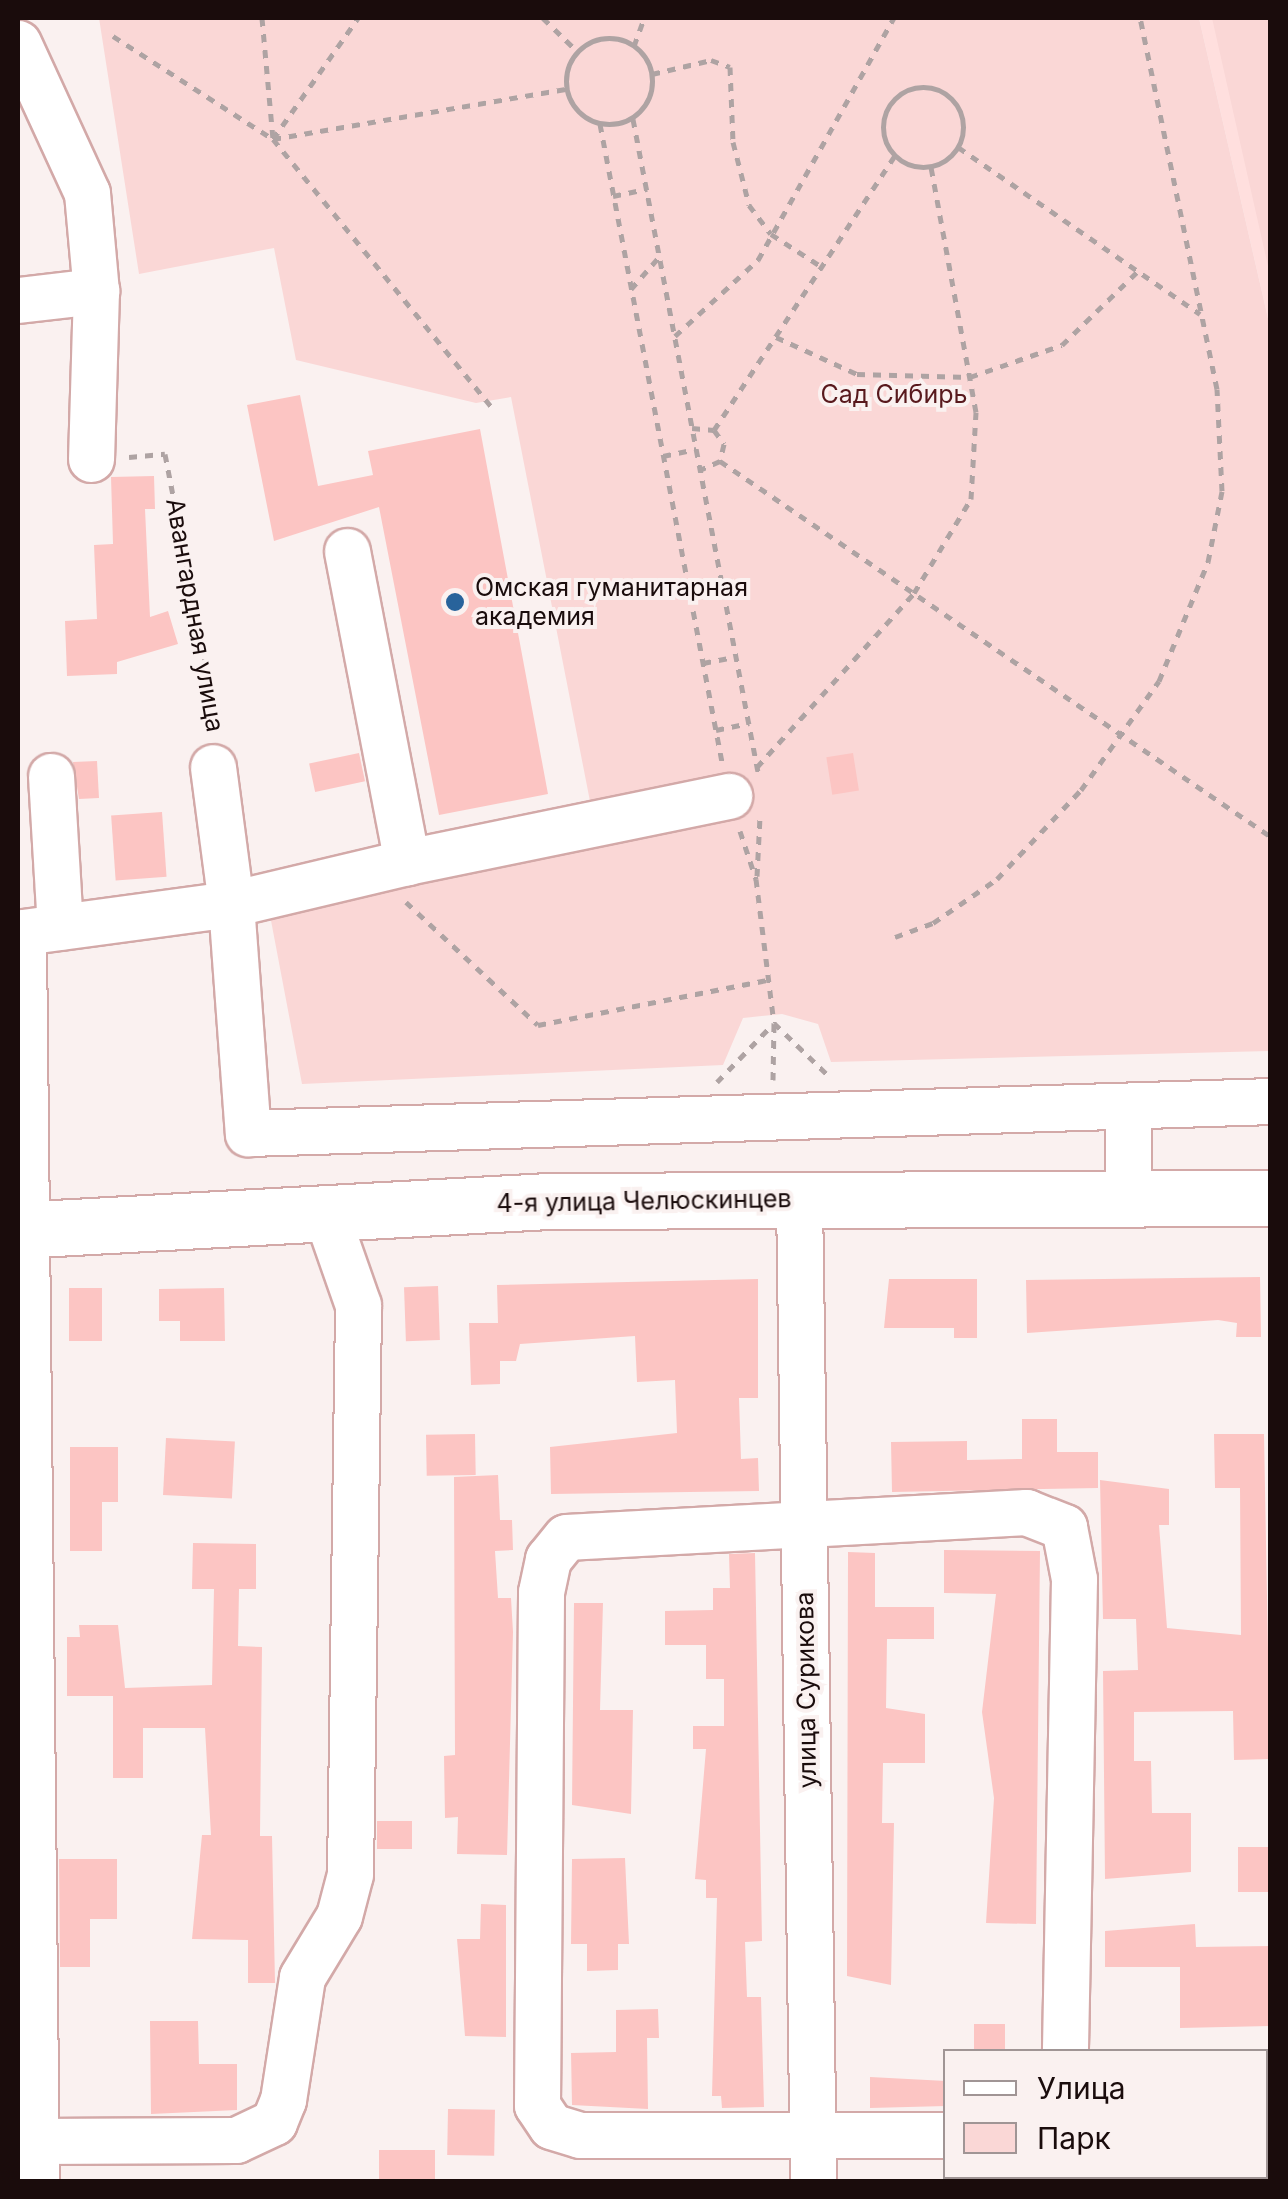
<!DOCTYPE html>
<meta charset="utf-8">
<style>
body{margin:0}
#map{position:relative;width:1288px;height:2199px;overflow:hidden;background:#faf1f0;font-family:Inter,sans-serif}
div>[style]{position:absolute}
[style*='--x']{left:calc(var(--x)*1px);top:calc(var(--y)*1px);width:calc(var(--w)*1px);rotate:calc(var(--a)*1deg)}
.built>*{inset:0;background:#ffdfde}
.green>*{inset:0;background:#fad7d6}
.building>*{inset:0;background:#fcc5c3;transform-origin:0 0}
.path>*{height:5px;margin-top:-2.5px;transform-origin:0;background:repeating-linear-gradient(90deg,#aea3a3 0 8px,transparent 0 16px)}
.path>.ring{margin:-2.5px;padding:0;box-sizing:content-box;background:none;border:5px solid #aea3a3;border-radius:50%}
.roads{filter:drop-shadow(2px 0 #d3a9a8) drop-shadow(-2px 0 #d3a9a8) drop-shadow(0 2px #d3a9a8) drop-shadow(0 -2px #d3a9a8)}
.minor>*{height:45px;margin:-22.5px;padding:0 22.5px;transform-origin:22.5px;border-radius:22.5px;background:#fff}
.major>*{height:55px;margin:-27.5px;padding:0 27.5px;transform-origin:27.5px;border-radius:27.5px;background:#fff}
.dots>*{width:28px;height:28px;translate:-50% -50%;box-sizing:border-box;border:5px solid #faf1f0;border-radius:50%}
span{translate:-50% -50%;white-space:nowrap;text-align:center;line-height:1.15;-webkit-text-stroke:8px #faf1f0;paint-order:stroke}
.park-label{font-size:25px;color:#58191d}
.poi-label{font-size:25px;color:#1a0c0c}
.left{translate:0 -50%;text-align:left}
.street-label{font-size:25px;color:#1a0c0c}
.frame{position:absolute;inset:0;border:20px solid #1a0c0c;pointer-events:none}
.legend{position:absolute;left:943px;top:2049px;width:325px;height:130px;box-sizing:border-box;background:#faf1f0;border:2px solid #a09595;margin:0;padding:12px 18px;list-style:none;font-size:30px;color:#1a0c0c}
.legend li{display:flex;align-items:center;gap:20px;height:50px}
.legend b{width:50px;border:2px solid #a09595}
</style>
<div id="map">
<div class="built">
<i style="clip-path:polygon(1199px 18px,1270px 18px,1270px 327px)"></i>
</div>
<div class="green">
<i style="clip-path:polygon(99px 18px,1199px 18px,1270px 327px,1270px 1051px,831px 1062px,818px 1024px,782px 1014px,743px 1018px,723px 1065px,302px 1084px,269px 910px,596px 832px,511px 397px,476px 403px,296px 360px,274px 248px,139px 274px)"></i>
<i style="clip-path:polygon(1212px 18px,1270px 18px,1270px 275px)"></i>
</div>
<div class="building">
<i style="clip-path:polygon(300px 395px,318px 486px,373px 475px,368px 451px,480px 429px,548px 794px,439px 815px,379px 507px,274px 541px,247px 405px)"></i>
<i style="clip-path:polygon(154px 476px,155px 509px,145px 509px,150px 617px,168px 611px,178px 644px,117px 662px,117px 674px,67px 676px,65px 621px,97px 619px,94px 545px,113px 544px,111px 477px)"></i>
<i style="left:359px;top:753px;width:29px;height:51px;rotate:78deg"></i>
<i style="left:853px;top:753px;width:38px;height:27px;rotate:81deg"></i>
<i style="clip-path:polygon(97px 761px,99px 798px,79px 799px,73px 762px)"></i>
<i style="left:162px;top:812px;width:65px;height:51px;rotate:86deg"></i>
<i style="clip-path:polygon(1260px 1277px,1261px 1337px,1236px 1337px,1237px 1323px,1218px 1320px,1027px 1333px,1026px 1280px)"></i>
<i style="clip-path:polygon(758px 1279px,758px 1398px,739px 1398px,741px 1459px,758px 1458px,759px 1491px,551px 1494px,550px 1447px,677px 1433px,675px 1380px,637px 1382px,635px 1336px,520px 1344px,516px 1361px,500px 1361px,500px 1384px,471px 1385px,469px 1323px,498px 1323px,497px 1285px)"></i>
<i style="clip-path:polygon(889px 1279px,977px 1279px,977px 1338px,954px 1338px,954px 1328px,884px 1328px)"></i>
<i style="left:438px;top:1286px;width:54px;height:34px;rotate:88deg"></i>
<i style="left:69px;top:1288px;width:33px;height:53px"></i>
<i style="clip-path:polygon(224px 1288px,225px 1341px,180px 1341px,180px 1321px,159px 1321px,159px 1289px)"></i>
<i style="clip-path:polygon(1022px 1419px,1057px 1419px,1057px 1452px,1098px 1452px,1098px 1488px,892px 1492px,891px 1442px,967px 1441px,967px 1460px,1022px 1459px)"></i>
<i style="left:475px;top:1434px;width:41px;height:49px;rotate:89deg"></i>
<i style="clip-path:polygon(1214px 1434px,1264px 1434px,1270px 1759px,1234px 1760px,1233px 1711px,1134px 1712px,1134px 1761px,1151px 1761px,1152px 1813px,1191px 1813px,1191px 1872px,1105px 1879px,1103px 1671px,1138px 1670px,1136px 1619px,1103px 1619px,1100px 1480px,1169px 1489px,1169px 1525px,1159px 1525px,1167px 1628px,1241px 1635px,1240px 1488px,1215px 1488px)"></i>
<i style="left:166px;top:1438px;width:69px;height:57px;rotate:3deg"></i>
<i style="clip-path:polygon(70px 1447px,118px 1447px,118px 1502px,102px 1502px,102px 1551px,70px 1551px)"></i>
<i style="clip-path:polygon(498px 1475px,500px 1520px,512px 1520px,513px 1550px,495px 1551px,498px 1598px,511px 1598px,513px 1632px,507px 1855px,457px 1854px,458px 1817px,445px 1818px,444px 1756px,455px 1755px,454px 1477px)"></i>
<i style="clip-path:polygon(193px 1543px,256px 1544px,256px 1589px,239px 1589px,238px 1646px,262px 1647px,260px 1836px,272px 1836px,275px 1983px,248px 1983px,248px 1940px,192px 1939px,202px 1835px,211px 1835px,205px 1728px,143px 1728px,143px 1778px,113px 1778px,113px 1696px,67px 1696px,67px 1637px,80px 1637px,79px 1625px,118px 1625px,125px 1688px,212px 1685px,214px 1589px,192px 1589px)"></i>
<i style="clip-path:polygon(944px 1550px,1040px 1551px,1036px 1924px,986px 1923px,994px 1798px,982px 1712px,996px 1594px,944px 1593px)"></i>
<i style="clip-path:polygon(848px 1552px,875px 1553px,875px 1607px,934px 1607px,934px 1639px,887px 1639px,886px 1708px,925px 1714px,925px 1763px,883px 1763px,882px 1823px,894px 1823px,891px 1985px,847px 1976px)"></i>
<i style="clip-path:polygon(755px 1553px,762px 1941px,745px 1942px,747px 1997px,761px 1997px,764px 2107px,722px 2108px,721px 2096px,712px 2096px,717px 1898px,706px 1898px,706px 1880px,695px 1879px,706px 1749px,693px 1749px,693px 1726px,724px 1726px,724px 1679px,706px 1679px,706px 1645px,665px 1645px,665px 1611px,713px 1610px,713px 1588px,730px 1588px,729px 1554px)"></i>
<i style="clip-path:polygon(574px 1603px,603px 1603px,600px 1710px,633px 1710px,631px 1814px,572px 1805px)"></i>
<i style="left:412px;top:1821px;width:28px;height:35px;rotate:90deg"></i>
<i style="left:1238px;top:1847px;width:32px;height:45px"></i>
<i style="clip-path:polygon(625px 1858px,629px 1944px,618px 1944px,618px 1970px,587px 1971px,587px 1944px,571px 1944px,572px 1859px)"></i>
<i style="clip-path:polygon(59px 1859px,117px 1859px,117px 1919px,90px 1919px,90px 1967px,60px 1967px)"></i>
<i style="clip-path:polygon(481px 1904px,506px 1905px,506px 2037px,465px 2036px,457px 1939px,480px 1939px)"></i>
<i style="clip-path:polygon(1195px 1924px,1196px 1947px,1270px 1946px,1270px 2026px,1180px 2028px,1180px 1967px,1105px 1967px,1105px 1931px)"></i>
<i style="clip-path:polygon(658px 2009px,659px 2038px,647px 2038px,648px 2109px,572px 2105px,571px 2053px,616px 2052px,616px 2010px)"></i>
<i style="clip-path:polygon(150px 2021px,198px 2021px,199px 2064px,237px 2064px,237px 2110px,151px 2114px)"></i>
<i style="left:974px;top:2024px;width:31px;height:28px"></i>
<i style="clip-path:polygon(870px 2077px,946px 2081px,946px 2106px,870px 2108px)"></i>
<i style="left:448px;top:2109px;width:47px;height:46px;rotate:1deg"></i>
<i style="left:379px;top:2150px;width:56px;height:32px"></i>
</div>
<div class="path">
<i style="--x:262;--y:18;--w:121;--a:84.8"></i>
<i style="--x:543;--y:18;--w:49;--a:44.2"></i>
<i style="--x:113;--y:36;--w:190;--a:32.8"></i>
<i style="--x:273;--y:139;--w:351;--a:50.8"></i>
<i class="ring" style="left:566px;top:38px;width:81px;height:81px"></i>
<i style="--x:634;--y:46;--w:30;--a:-70"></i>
<i style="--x:652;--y:74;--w:61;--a:-13.3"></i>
<i style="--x:711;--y:60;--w:20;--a:20"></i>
<i style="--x:730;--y:67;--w:75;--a:87.7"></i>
<i style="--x:733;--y:142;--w:65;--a:75.7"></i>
<i style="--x:749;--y:205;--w:36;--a:53"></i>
<i style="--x:771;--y:234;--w:61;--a:32.9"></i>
<i class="ring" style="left:883px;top:87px;width:75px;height:75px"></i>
<i style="--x:633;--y:119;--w:665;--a:79.16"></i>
<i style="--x:600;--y:124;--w:650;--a:79.17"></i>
<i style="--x:273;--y:139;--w:297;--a:-9.7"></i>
<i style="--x:273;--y:139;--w:148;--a:-54.9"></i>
<i style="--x:958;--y:147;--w:294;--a:34.6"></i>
<i style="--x:613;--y:196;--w:35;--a:-12"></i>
<i style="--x:631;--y:289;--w:43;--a:-48.8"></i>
<i style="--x:675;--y:336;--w:113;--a:-42.5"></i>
<i style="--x:758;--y:260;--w:278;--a:-60.7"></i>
<i style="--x:776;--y:337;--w:89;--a:24.6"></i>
<i style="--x:857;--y:374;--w:113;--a:1.5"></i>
<i style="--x:970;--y:377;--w:97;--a:-19.2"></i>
<i style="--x:1062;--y:345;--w:105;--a:-44.2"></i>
<i style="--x:692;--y:428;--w:22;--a:5"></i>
<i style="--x:714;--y:430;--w:17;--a:54"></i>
<i style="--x:724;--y:444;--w:17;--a:103"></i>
<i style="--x:720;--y:461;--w:22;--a:156"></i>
<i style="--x:714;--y:430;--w:328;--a:-56.6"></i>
<i style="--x:663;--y:456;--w:34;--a:-12"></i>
<i style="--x:129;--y:457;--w:36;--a:-5"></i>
<i style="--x:165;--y:454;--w:282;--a:79"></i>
<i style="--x:720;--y:461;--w:666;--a:34.29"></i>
<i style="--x:690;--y:592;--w:32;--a:-11"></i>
<i style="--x:703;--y:663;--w:33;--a:-11"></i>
<i style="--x:716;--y:730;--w:34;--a:-12"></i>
<i style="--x:757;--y:767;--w:234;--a:-47.9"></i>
<i style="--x:914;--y:593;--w:110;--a:-58.8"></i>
<i style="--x:971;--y:499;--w:87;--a:-86.7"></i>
<i style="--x:976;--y:412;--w:249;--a:-100.4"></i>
<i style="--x:740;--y:831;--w:51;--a:71.6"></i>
<i style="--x:756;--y:879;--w:145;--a:82.9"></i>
<i style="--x:774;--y:1023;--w:78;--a:44"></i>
<i style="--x:757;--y:876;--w:59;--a:-87.1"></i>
<i style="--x:406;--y:902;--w:180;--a:43"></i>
<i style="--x:538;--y:1025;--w:239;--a:-11.1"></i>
<i style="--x:895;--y:937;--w:40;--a:-20.2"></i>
<i style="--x:933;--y:923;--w:78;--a:-34.5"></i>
<i style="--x:997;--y:879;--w:122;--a:-46.7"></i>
<i style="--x:1081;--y:790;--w:134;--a:-54.4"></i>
<i style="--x:1159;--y:681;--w:129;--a:-67.6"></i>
<i style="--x:1208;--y:562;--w:72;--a:-78.8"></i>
<i style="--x:1222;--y:491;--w:102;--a:-92.8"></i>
<i style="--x:1217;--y:389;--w:379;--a:-101.7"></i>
<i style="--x:773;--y:1080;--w:57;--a:-89"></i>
<i style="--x:717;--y:1082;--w:79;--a:-46"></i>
</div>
<div class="roads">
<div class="minor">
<i style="--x:18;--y:43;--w:165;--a:65.3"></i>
<i style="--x:87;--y:193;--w:98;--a:84.8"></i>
<i style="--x:96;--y:291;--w:168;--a:91.7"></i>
<i style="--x:18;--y:300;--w:79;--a:-6.6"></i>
<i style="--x:347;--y:551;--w:317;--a:79.1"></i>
<i style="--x:407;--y:862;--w:329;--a:-11.6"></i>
<i style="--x:51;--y:776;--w:151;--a:86.6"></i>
<i style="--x:407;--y:862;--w:181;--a:166.6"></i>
<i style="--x:231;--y:904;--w:230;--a:85.8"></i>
<i style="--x:248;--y:1133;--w:1023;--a:-1.79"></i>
<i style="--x:1128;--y:1106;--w:92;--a:90"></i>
<i style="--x:799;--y:1198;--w:984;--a:89.18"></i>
<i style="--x:946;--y:2135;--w:366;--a:180"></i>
<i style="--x:580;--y:2135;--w:30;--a:-163"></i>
<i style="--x:551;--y:2126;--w:25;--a:-124"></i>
<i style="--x:537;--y:2105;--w:513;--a:-89.55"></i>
<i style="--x:541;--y:1592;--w:34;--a:-78"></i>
<i style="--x:548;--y:1559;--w:28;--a:-51"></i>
<i style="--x:566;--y:1537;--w:461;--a:-3.1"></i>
<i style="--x:1026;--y:1512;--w:41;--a:21.5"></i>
<i style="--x:1064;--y:1527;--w:53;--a:79.1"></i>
<i style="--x:1074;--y:1579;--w:473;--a:91.1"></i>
<i style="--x:35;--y:2141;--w:201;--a:-0.3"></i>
<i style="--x:236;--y:2140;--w:42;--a:-25.3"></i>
<i style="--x:274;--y:2122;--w:24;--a:-68"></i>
<i style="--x:283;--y:2100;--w:124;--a:-81.2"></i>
<i style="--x:302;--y:1977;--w:71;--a:-58.8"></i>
<i style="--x:339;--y:1916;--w:43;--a:-75.3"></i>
<i style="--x:350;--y:1874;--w:569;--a:-89.19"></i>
<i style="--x:358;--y:1305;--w:100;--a:-109.3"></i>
<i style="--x:36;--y:2182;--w:1250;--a:-90.6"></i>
<i style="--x:23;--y:932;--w:210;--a:-7.7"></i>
<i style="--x:231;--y:904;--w:138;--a:-97.5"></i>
</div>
<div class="major">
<i style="--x:18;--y:1230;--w:531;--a:-3.13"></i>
<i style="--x:548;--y:1201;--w:722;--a:-0.24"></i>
</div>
</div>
<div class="dots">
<i style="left:455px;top:602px;background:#28639b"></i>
</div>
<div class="park-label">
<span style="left:894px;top:394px">Сад Сибирь</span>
</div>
<div class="poi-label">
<span class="left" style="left:475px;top:602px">Омская гуманитарная<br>академия</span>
</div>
<div class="street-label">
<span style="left:195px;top:615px;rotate:80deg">Авангардная улица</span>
<span style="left:644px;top:1201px;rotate:-1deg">4-я улица Челюскинцев</span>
<span style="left:806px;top:1690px;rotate:-91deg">улица Сурикова</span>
</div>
<div class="frame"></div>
<ul class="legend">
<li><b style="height:12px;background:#fff"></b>Улица</li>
<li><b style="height:28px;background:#fad7d6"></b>Парк</li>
</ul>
</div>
